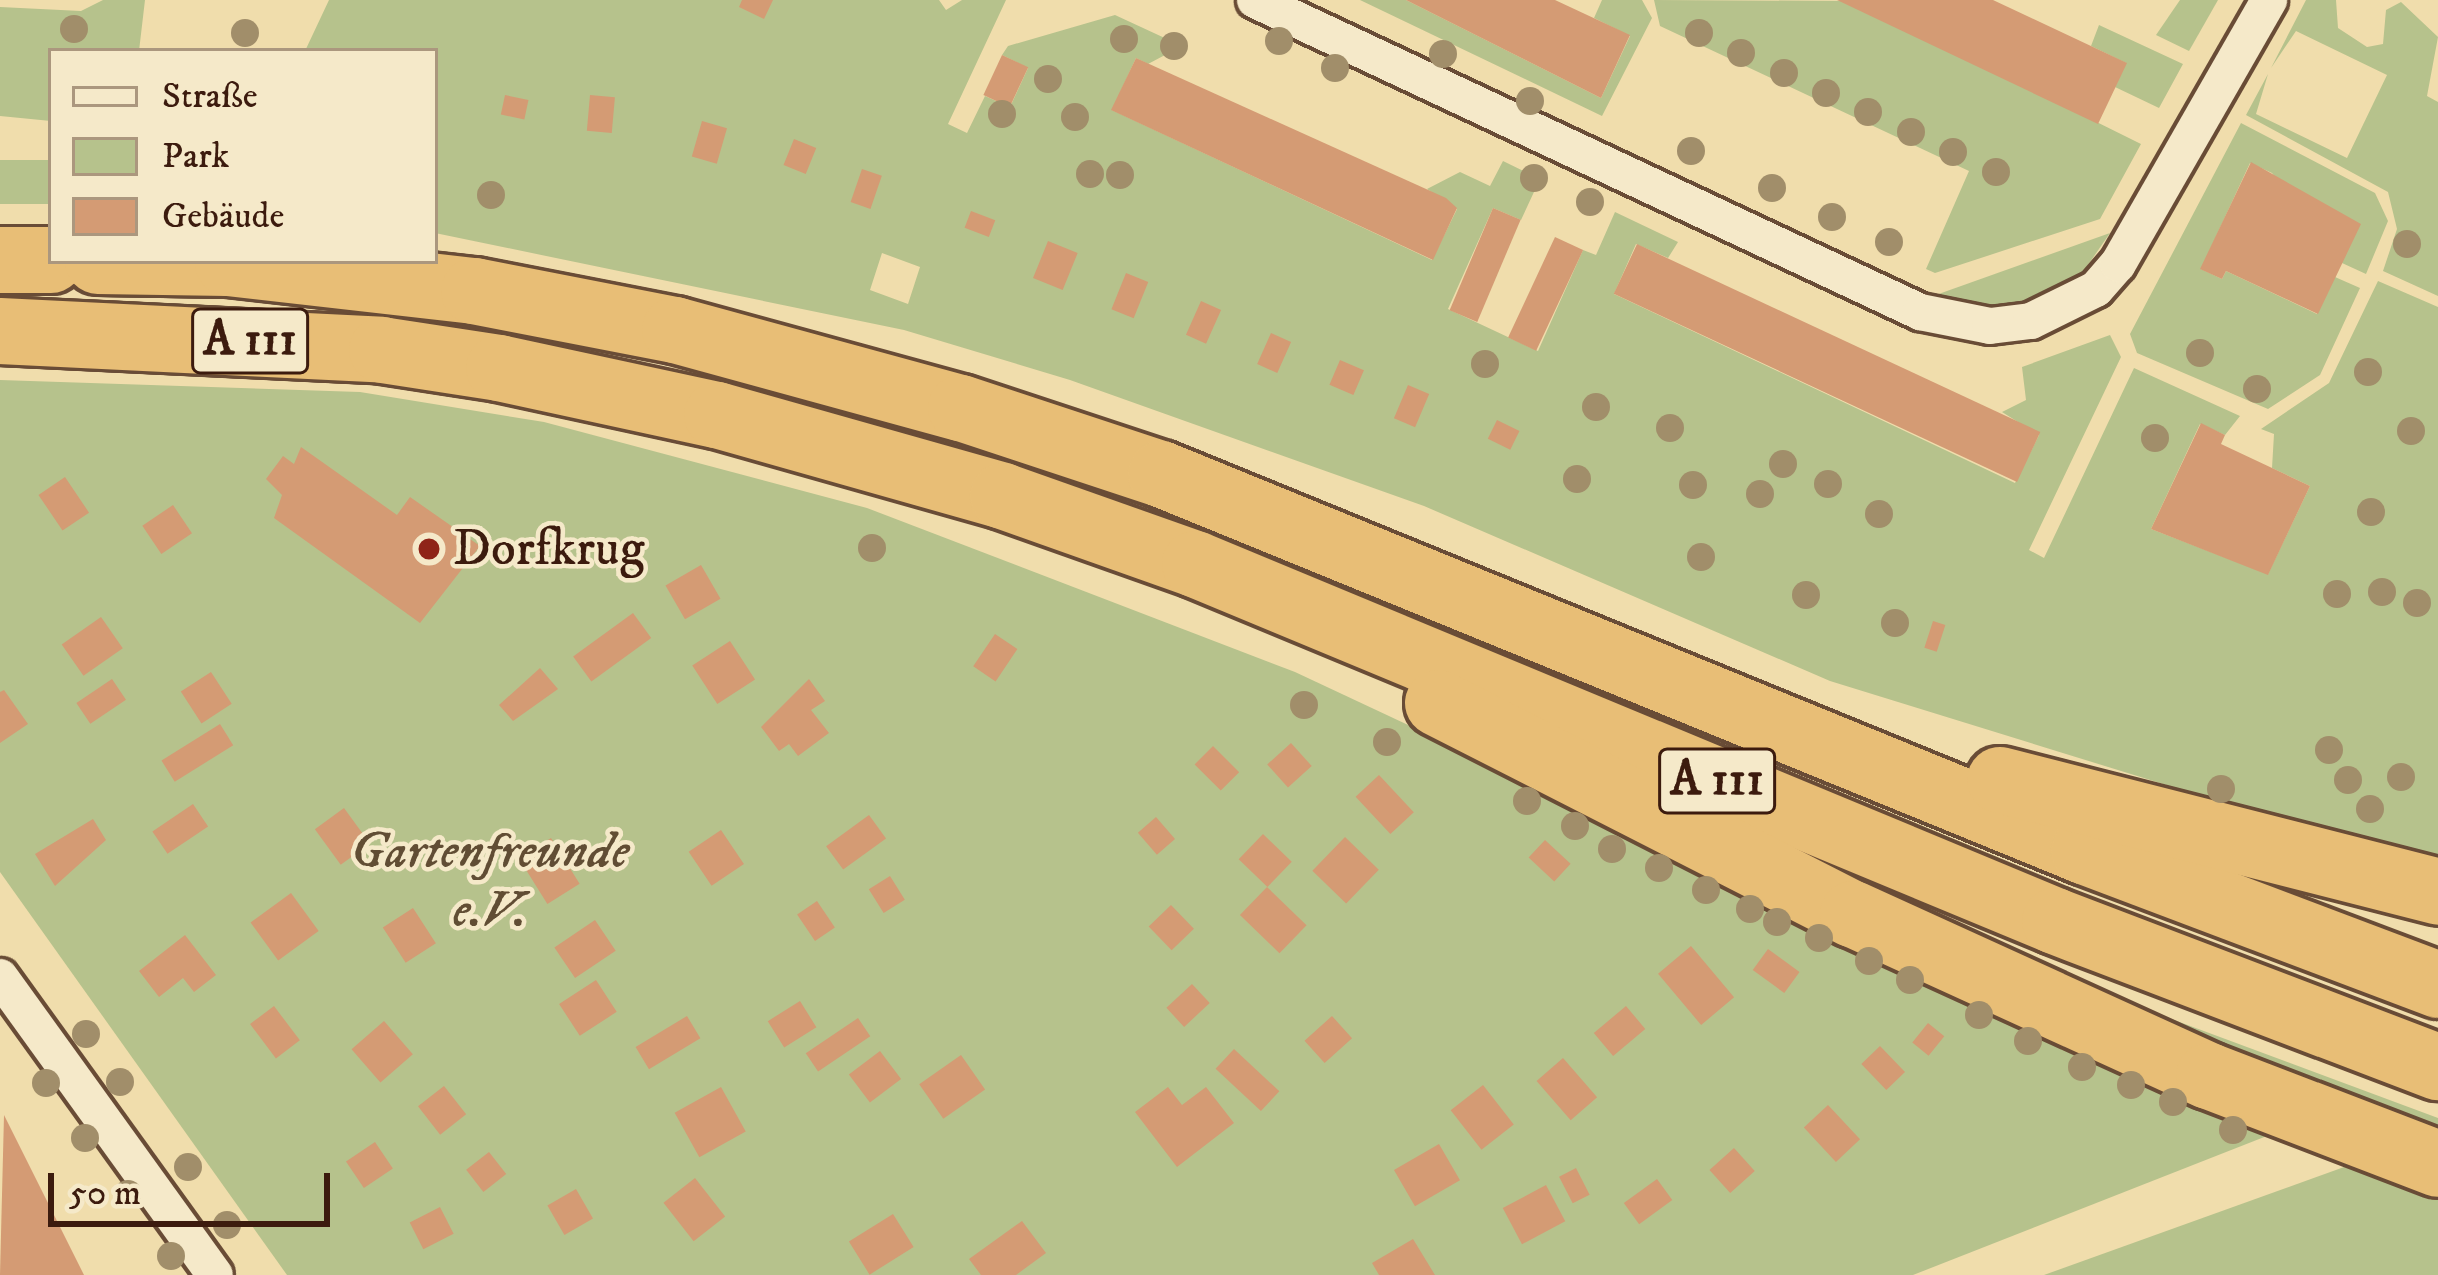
<!DOCTYPE html>
<meta charset="utf-8">
<style>
body{margin:0}
#map{position:relative;width:2438px;height:1275px;overflow:hidden;background:#f0ddac;font-family:"IM FELL DW Pica",serif}
div>[style]{position:absolute}
[style*='--x']{left:calc(var(--x)*1px);top:calc(var(--y)*1px);width:calc(var(--w)*1px);rotate:calc(var(--a)*1deg)}
.green>*{inset:0;background:#b6c28c;transform-origin:0 0}
.building>*{inset:0;background:#d49b74;transform-origin:0 0}
.roads{filter:drop-shadow(3px 0 #694c36) drop-shadow(-3px 0 #694c36) drop-shadow(0 3px #694c36) drop-shadow(0 -3px #694c36)}
.street>*{height:36px;margin:-18px;padding:0 18px;transform-origin:18px;border-radius:18px;background:#f5e9c9}
.highway>*{height:66px;margin:-33px;padding:0 33px;transform-origin:33px;border-radius:33px;background:#e8be76}
.trees>*{width:28px;height:28px;margin:-14px;border-radius:50%;background:#a18e6a}
.dots>*{width:33px;height:33px;translate:-50% -50%;box-sizing:border-box;border:6px solid #f5e9c9;border-radius:50%}
span{translate:-50% -50%;white-space:nowrap;text-align:center;line-height:1.15;-webkit-text-stroke:9px #f5e9c9;paint-order:stroke}
.shield-label span{padding:3px 9px;background:#f5e9c9;border:3px solid;border-radius:9px;-webkit-text-stroke-width:0}
.shield-label{font-size:48px;color:#3c1b0e;font-weight:700}
.poi-label{font-size:51px;color:#3c1b0e}
.left{translate:0 -50%;text-align:left}
.park-label{font-size:51px;color:#614d34;font-style:italic}
.legend{position:absolute;left:48px;top:48px;width:390px;height:216px;box-sizing:border-box;background:#f5e9c9;border:3px solid #ab977e;margin:0;padding:15px 21px;list-style:none;font-size:36px;color:#3c1b0e}
.legend li{display:flex;align-items:center;gap:24px;height:60px}
.legend b{width:60px;border:3px solid #ab977e}
.scale{position:absolute;left:48px;top:1173px;width:282px;height:54px;box-sizing:border-box;border:6px solid #3c1b0e;border-top:0;padding-left:15px;font-size:36px;line-height:42px;white-space:nowrap;color:#3c1b0e;-webkit-text-stroke:9px #f5e9c9;paint-order:stroke}
</style>
<div id="map">
<div class="green">
<i style="clip-path:polygon(103px 0,145px 0,139px 51px,51px 51px,51px 121px,0 116px,0 7px,81px 11px)"></i>
<i style="clip-path:polygon(evenodd,329px 0,939px 0,946px 10px,962px 0,1006px 0,948px 124px,967px 133px,985px 96px,1010px 107px,1028px 68px,1002px 55px,1008px 46px,1115px 15px,1182px 46px,1148px 64px,1136px 58px,1112px 110px,1432px 260px,1457px 209px,1427px 189px,1460px 172px,1490px 186px,1503px 161px,1540px 179px,1521px 220px,1493px 208px,1448px 309px,1538px 351px,1583px 250px,1596px 255px,1615px 212px,1678px 242px,1668px 258px,1636px 244px,1614px 294px,2015px 483px,2039px 435px,2002px 412px,2026px 400px,2022px 367px,2110px 335px,2121px 357px,2029px 550px,2044px 558px,2134px 368px,2240px 416px,2225px 435px,2200px 424px,2151px 529px,2268px 574px,2310px 486px,2272px 468px,2274px 434px,2261px 429px,2329px 383px,2378px 281px,2438px 307px,2438px 869px,1830px 681px,1424px 506px,1070px 380px,904px 330px,435px 233px,435px 51px,305px 51px,329px 0,882px 253px,920px 267px,908px 304px,870px 290px,882px 253px)"></i>
<i style="clip-path:polygon(1360px 0,1406px 0,1601px 98px,1630px 36px,1594px 18px,1602px 0,1642px 0,1652px 18px,1602px 116px)"></i>
<i style="clip-path:polygon(1654px 0,1853px 1px,2141px 144px,2100px 219px,1935px 273px,1926px 269px,1969px 171px,1660px 26px)"></i>
<i style="clip-path:polygon(2180px 0,2218px 0,2189px 51px,2156px 35px)"></i>
<i style="clip-path:polygon(2306px 0,2336px 0,2338px 28px,2367px 47px,2383px 44px,2386px 10px,2401px 2px,2438px 37px,2427px 96px,2438px 102px,2438px 296px,2383px 271px,2397px 229px,2388px 192px,2246px 115px,2268px 74px,2256px 114px,2347px 158px,2387px 75px,2296px 31px,2271px 68px)"></i>
<i style="clip-path:polygon(2099px 25px,2183px 64px,2159px 108px,2115px 87px,2126px 63px,2091px 46px)"></i>
<i style="clip-path:polygon(2241px 123px,2375px 193px,2388px 221px,2366px 274px,2342px 263px,2272px 173px,2250px 163px,2201px 269px,2222px 279px,2226px 271px,2317px 314px,2335px 277px,2360px 288px,2320px 375px,2268px 409px,2137px 353px,2130px 334px)"></i>
<i style="left:0;top:160px;width:51px;height:44px"></i>
<i style="clip-path:polygon(2110px 233px,2081px 275px,2035px 300px,1976px 308px,1933px 296px)"></i>
<i style="clip-path:polygon(0 380px,360px 392px,544px 422px,867px 508px,1295px 672px,2277px 1132px,1913px 1275px,287px 1275px,0 872px)"></i>
<i style="clip-path:polygon(2088px 988px,2438px 1118px,2438px 1142px)"></i>
<i style="clip-path:polygon(2358px 1162px,2438px 1189px,2438px 1275px,2044px 1275px)"></i>
</div>
<div class="building">
<i style="clip-path:polygon(742px 0,773px 0,764px 19px,739px 7px)"></i>
<i style="clip-path:polygon(1406px 0,1555px 0,1630px 35px,1601px 98px)"></i>
<i style="clip-path:polygon(1837px 0,1993px 0,2127px 63px,2098px 124px)"></i>
<i style="left:1002px;top:55px;width:29px;height:44px;rotate:25deg"></i>
<i style="clip-path:polygon(1136px 58px,1446px 198px,1457px 208px,1433px 260px,1111px 110px)"></i>
<i style="left:505px;top:95px;width:24px;height:20px;rotate:12deg"></i>
<i style="left:590px;top:95px;width:25px;height:36px;rotate:5deg"></i>
<i style="left:702px;top:121px;width:26px;height:37px;rotate:16deg"></i>
<i style="left:794px;top:139px;width:24px;height:28px;rotate:22deg"></i>
<i style="clip-path:polygon(2251px 162px,2361px 224px,2318px 314px,2226px 271px,2222px 279px,2200px 269px)"></i>
<i style="left:862px;top:169px;width:21px;height:35px;rotate:19deg"></i>
<i style="left:1493px;top:208px;width:30px;height:111px;rotate:23deg"></i>
<i style="left:971px;top:211px;width:26px;height:18px;rotate:21deg"></i>
<i style="left:1555px;top:237px;width:31px;height:111px;rotate:25deg"></i>
<i style="left:1048px;top:241px;width:32px;height:40px;rotate:22deg"></i>
<i style="left:1637px;top:244px;width:445px;height:55px;rotate:25deg"></i>
<i style="left:1126px;top:273px;width:24px;height:39px;rotate:22deg"></i>
<i style="left:1201px;top:301px;width:22px;height:37px;rotate:24deg"></i>
<i style="left:1271px;top:333px;width:22px;height:34px;rotate:24deg"></i>
<i style="left:1340px;top:360px;width:26px;height:27px;rotate:23deg"></i>
<i style="left:1408px;top:385px;width:23px;height:36px;rotate:23deg"></i>
<i style="left:1497px;top:420px;width:25px;height:21px;rotate:26deg"></i>
<i style="clip-path:polygon(2201px 423px,2225px 435px,2221px 444px,2310px 486px,2268px 575px,2151px 529px)"></i>
<i style="clip-path:polygon(301px 447px,397px 515px,410px 497px,480px 546px,420px 623px,274px 518px,282px 495px,266px 479px,283px 456px,294px 464px)"></i>
<i style="left:65px;top:477px;width:43px;height:32px;rotate:56deg"></i>
<i style="left:173px;top:505px;width:34px;height:37px;rotate:56deg"></i>
<i style="left:701px;top:565px;width:39px;height:41px;rotate:60deg"></i>
<i style="left:633px;top:613px;width:31px;height:74px;rotate:54deg"></i>
<i style="left:101px;top:617px;width:38px;height:48px;rotate:55deg"></i>
<i style="left:1933px;top:621px;width:13px;height:28px;rotate:18deg"></i>
<i style="left:995px;top:634px;width:27px;height:39px;rotate:34deg"></i>
<i style="left:730px;top:641px;width:46px;height:45px;rotate:57deg"></i>
<i style="clip-path:polygon(540px 668px,558px 689px,513px 721px,499px 705px)"></i>
<i style="left:211px;top:672px;width:38px;height:36px;rotate:57deg"></i>
<i style="left:112px;top:679px;width:25px;height:43px;rotate:56deg"></i>
<i style="clip-path:polygon(809px 679px,825px 701px,811px 710px,829px 733px,798px 756px,789px 744px,779px 751px,761px 727px)"></i>
<i style="clip-path:polygon(4px 690px,28px 724px,0 743px,0 692px)"></i>
<i style="left:220px;top:724px;width:25px;height:69px;rotate:58deg"></i>
<i style="left:1291px;top:743px;width:31px;height:32px;rotate:48deg"></i>
<i style="left:1213px;top:746px;width:37px;height:26px;rotate:45deg"></i>
<i style="left:1379px;top:775px;width:51px;height:32px;rotate:47deg"></i>
<i style="left:193px;top:804px;width:27px;height:49px;rotate:56deg"></i>
<i style="left:344px;top:808px;width:44px;height:36px;rotate:54deg"></i>
<i style="left:869px;top:815px;width:29px;height:53px;rotate:54deg"></i>
<i style="left:1156px;top:817px;width:29px;height:24px;rotate:49deg"></i>
<i style="clip-path:polygon(93px 819px,106px 840px,55px 886px,35px 854px)"></i>
<i style="left:721px;top:830px;width:41px;height:39px;rotate:56deg"></i>
<i style="left:1263px;top:834px;width:40px;height:35px;rotate:44deg"></i>
<i style="left:1345px;top:837px;width:47px;height:47px;rotate:44deg"></i>
<i style="left:551px;top:838px;width:54px;height:38px;rotate:58deg"></i>
<i style="left:1545px;top:840px;width:35px;height:24px;rotate:43deg"></i>
<i style="left:890px;top:876px;width:28px;height:25px;rotate:58deg"></i>
<i style="left:1267px;top:887px;width:55px;height:39px;rotate:44deg"></i>
<i style="left:291px;top:893px;width:47px;height:50px;rotate:54deg"></i>
<i style="left:817px;top:901px;width:32px;height:24px;rotate:56deg"></i>
<i style="left:1171px;top:905px;width:33px;height:31px;rotate:46deg"></i>
<i style="left:413px;top:908px;width:42px;height:36px;rotate:57deg"></i>
<i style="left:595px;top:920px;width:37px;height:49px;rotate:56deg"></i>
<i style="clip-path:polygon(185px 935px,216px 975px,194px 992px,183px 978px,159px 997px,139px 971px)"></i>
<i style="left:1691px;top:946px;width:67px;height:43px;rotate:50deg"></i>
<i style="left:1768px;top:949px;width:39px;height:26px;rotate:36deg"></i>
<i style="left:596px;top:980px;width:38px;height:44px;rotate:57deg"></i>
<i style="left:1192px;top:984px;width:26px;height:35px;rotate:47deg"></i>
<i style="left:800px;top:1001px;width:31px;height:38px;rotate:58deg"></i>
<i style="left:274px;top:1006px;width:43px;height:30px;rotate:53deg"></i>
<i style="left:1626px;top:1006px;width:30px;height:42px;rotate:50deg"></i>
<i style="left:687px;top:1016px;width:26px;height:60px;rotate:59deg"></i>
<i style="left:1332px;top:1016px;width:30px;height:37px;rotate:48deg"></i>
<i style="left:858px;top:1018px;width:22px;height:63px;rotate:56deg"></i>
<i style="left:384px;top:1021px;width:44px;height:43px;rotate:49deg"></i>
<i style="left:1928px;top:1023px;width:21px;height:25px;rotate:39deg"></i>
<i style="left:1880px;top:1046px;width:36px;height:26px;rotate:46deg"></i>
<i style="left:1234px;top:1049px;width:62px;height:27px;rotate:43deg"></i>
<i style="left:880px;top:1051px;width:35px;height:39px;rotate:53deg"></i>
<i style="left:961px;top:1055px;width:42px;height:51px;rotate:55deg"></i>
<i style="left:1563px;top:1058px;width:52px;height:35px;rotate:49deg"></i>
<i style="left:1483px;top:1085px;width:50px;height:41px;rotate:52deg"></i>
<i style="left:444px;top:1086px;width:36px;height:33px;rotate:52deg"></i>
<i style="left:721px;top:1087px;width:51px;height:53px;rotate:61deg"></i>
<i style="clip-path:polygon(1168px 1087px,1182px 1105px,1206px 1087px,1234px 1123px,1177px 1167px,1135px 1112px)"></i>
<i style="left:1828px;top:1105px;width:47px;height:33px;rotate:47deg"></i>
<i style="clip-path:polygon(4px 1115px,84px 1275px,0 1275px)"></i>
<i style="left:375px;top:1142px;width:32px;height:35px;rotate:56deg"></i>
<i style="left:1439px;top:1144px;width:42px;height:52px;rotate:60deg"></i>
<i style="left:1734px;top:1148px;width:31px;height:33px;rotate:48deg"></i>
<i style="left:489px;top:1152px;width:28px;height:29px;rotate:52deg"></i>
<i style="left:1576px;top:1168px;width:30px;height:19px;rotate:63deg"></i>
<i style="left:695px;top:1178px;width:49px;height:40px;rotate:52deg"></i>
<i style="left:1657px;top:1179px;width:26px;height:41px;rotate:54deg"></i>
<i style="left:1546px;top:1185px;width:41px;height:49px;rotate:62deg"></i>
<i style="left:576px;top:1189px;width:34px;height:33px;rotate:60deg"></i>
<i style="left:440px;top:1207px;width:30px;height:34px;rotate:63deg"></i>
<i style="left:893px;top:1214px;width:39px;height:52px;rotate:58deg"></i>
<i style="clip-path:polygon(1022px 1221px,1046px 1253px,1016px 1275px,981px 1275px,969px 1259px)"></i>
<i style="clip-path:polygon(1413px 1239px,1435px 1275px,1379px 1275px,1372px 1263px)"></i>
</div>
<div class="roads">
<div class="street">
<i style="--x:1255;--y:0;--w:735;--a:25.13"></i>
<i style="--x:1920;--y:312;--w:71;--a:11.3"></i>
<i style="--x:1990;--y:326;--w:41;--a:-7"></i>
<i style="--x:2031;--y:321;--w:72;--a:-26.2"></i>
<i style="--x:2096;--y:289;--w:33;--a:-49"></i>
<i style="--x:2118;--y:264;--w:304;--a:-60.2"></i>
<i style="--x:0;--y:977;--w:367;--a:54.2"></i>
</div>
<div class="highway">
<i style="--x:0;--y:260;--w:51;--a:0"></i>
<i style="--x:98;--y:261;--w:130;--a:0.9"></i>
<i style="--x:228;--y:263;--w:248;--a:6.5"></i>
<i style="--x:474;--y:291;--w:205;--a:11"></i>
<i style="--x:675;--y:330;--w:296;--a:15.3"></i>
<i style="--x:961;--y:408;--w:211;--a:18.3"></i>
<i style="--x:1161;--y:474;--w:997;--a:22.22"></i>
<i style="--x:2084;--y:851;--w:379;--a:20.7"></i>
<i style="--x:0;--y:331;--w:382;--a:2.8"></i>
<i style="--x:382;--y:350;--w:118;--a:8.7"></i>
<i style="--x:499;--y:368;--w:223;--a:12.2"></i>
<i style="--x:717;--y:415;--w:297;--a:15.8"></i>
<i style="--x:1003;--y:496;--w:204;--a:19.5"></i>
<i style="--x:1195;--y:564;--w:931;--a:22.54"></i>
<i style="--x:2055;--y:921;--w:410;--a:20.9"></i>
<i style="--x:1438;--y:703;--w:466;--a:27"></i>
<i style="--x:1853;--y:914;--w:391;--a:24.5"></i>
<i style="--x:2209;--y:1076;--w:245;--a:21"></i>
<i style="--x:2000;--y:780;--w:452;--a:14.3"></i>
</div>
</div>
<div class="trees">
<i style="left:74px;top:29px"></i>
<i style="left:245px;top:33px"></i>
<i style="left:1699px;top:33px"></i>
<i style="left:1124px;top:39px"></i>
<i style="left:1279px;top:41px"></i>
<i style="left:1174px;top:46px"></i>
<i style="left:1741px;top:53px"></i>
<i style="left:1443px;top:54px"></i>
<i style="left:1335px;top:68px"></i>
<i style="left:1784px;top:73px"></i>
<i style="left:1048px;top:79px"></i>
<i style="left:1826px;top:93px"></i>
<i style="left:1530px;top:101px"></i>
<i style="left:1868px;top:112px"></i>
<i style="left:1002px;top:114px"></i>
<i style="left:1075px;top:117px"></i>
<i style="left:1911px;top:132px"></i>
<i style="left:1691px;top:151px"></i>
<i style="left:1953px;top:152px"></i>
<i style="left:1996px;top:172px"></i>
<i style="left:1090px;top:174px"></i>
<i style="left:1120px;top:175px"></i>
<i style="left:1534px;top:178px"></i>
<i style="left:1772px;top:188px"></i>
<i style="left:491px;top:195px"></i>
<i style="left:1590px;top:202px"></i>
<i style="left:1832px;top:217px"></i>
<i style="left:1889px;top:242px"></i>
<i style="left:2407px;top:244px"></i>
<i style="left:2200px;top:353px"></i>
<i style="left:1485px;top:364px"></i>
<i style="left:2368px;top:372px"></i>
<i style="left:2257px;top:389px"></i>
<i style="left:1596px;top:407px"></i>
<i style="left:1670px;top:428px"></i>
<i style="left:2411px;top:431px"></i>
<i style="left:2155px;top:438px"></i>
<i style="left:1783px;top:464px"></i>
<i style="left:1577px;top:479px"></i>
<i style="left:1828px;top:484px"></i>
<i style="left:1693px;top:485px"></i>
<i style="left:1760px;top:494px"></i>
<i style="left:2371px;top:512px"></i>
<i style="left:1879px;top:514px"></i>
<i style="left:872px;top:548px"></i>
<i style="left:1701px;top:557px"></i>
<i style="left:2382px;top:592px"></i>
<i style="left:2337px;top:594px"></i>
<i style="left:1806px;top:595px"></i>
<i style="left:2417px;top:603px"></i>
<i style="left:1895px;top:623px"></i>
<i style="left:1304px;top:705px"></i>
<i style="left:1387px;top:742px"></i>
<i style="left:2329px;top:750px"></i>
<i style="left:2401px;top:777px"></i>
<i style="left:2348px;top:780px"></i>
<i style="left:2221px;top:789px"></i>
<i style="left:1527px;top:801px"></i>
<i style="left:2370px;top:809px"></i>
<i style="left:1575px;top:826px"></i>
<i style="left:1612px;top:849px"></i>
<i style="left:1659px;top:868px"></i>
<i style="left:1706px;top:890px"></i>
<i style="left:1750px;top:909px"></i>
<i style="left:1777px;top:922px"></i>
<i style="left:1819px;top:938px"></i>
<i style="left:1869px;top:961px"></i>
<i style="left:1910px;top:980px"></i>
<i style="left:1979px;top:1015px"></i>
<i style="left:86px;top:1034px"></i>
<i style="left:2028px;top:1041px"></i>
<i style="left:2082px;top:1067px"></i>
<i style="left:120px;top:1082px"></i>
<i style="left:46px;top:1083px"></i>
<i style="left:2131px;top:1085px"></i>
<i style="left:2173px;top:1102px"></i>
<i style="left:2233px;top:1130px"></i>
<i style="left:85px;top:1138px"></i>
<i style="left:188px;top:1167px"></i>
<i style="left:128px;top:1194px"></i>
<i style="left:227px;top:1225px"></i>
<i style="left:171px;top:1256px"></i>
</div>
<div class="dots">
<i style="left:429px;top:549px;background:#8f2418"></i>
</div>
<div class="shield-label">
<span style="left:250px;top:341px">A 111</span>
<span style="left:1717px;top:781px">A 111</span>
</div>
<div class="poi-label">
<span class="left" style="left:453px;top:549px">Dorfkrug</span>
</div>
<div class="park-label">
<span style="left:490px;top:882px">Gartenfreunde<br>e.V.</span>
</div>
<ul class="legend">
<li><b style="height:15px;background:#f5e9c9"></b>Straße</li>
<li><b style="height:33px;background:#b6c28c"></b>Park</li>
<li><b style="height:33px;background:#d49b74"></b>Gebäude</li>
</ul>
<div class="scale">50 m</div>
</div>
